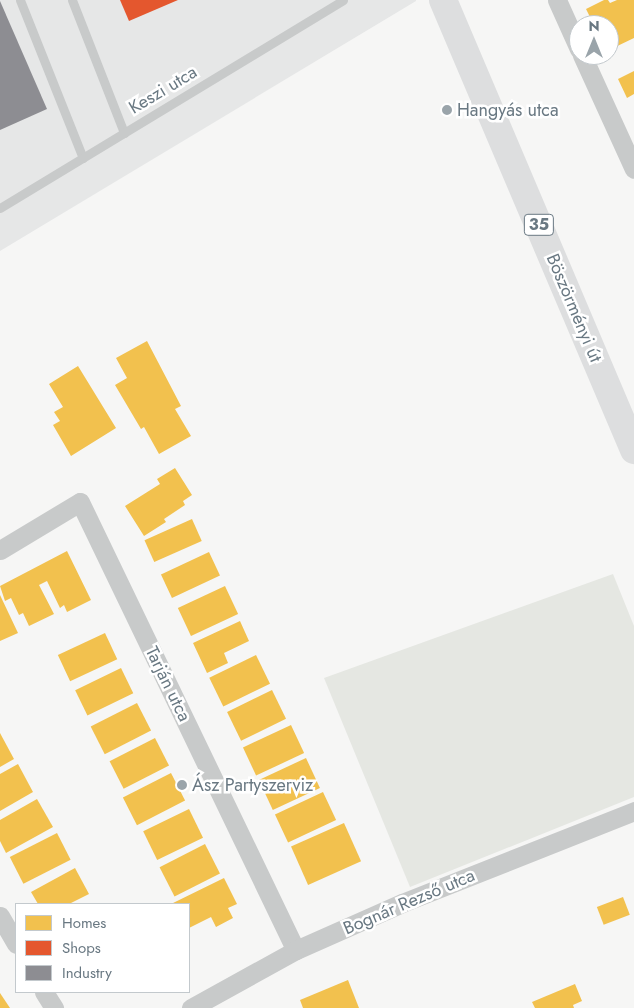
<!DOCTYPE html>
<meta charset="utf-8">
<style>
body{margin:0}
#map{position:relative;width:634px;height:1008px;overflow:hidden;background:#f6f6f5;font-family:Jost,sans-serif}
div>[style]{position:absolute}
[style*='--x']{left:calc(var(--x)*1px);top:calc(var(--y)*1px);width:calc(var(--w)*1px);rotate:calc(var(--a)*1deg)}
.built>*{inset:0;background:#e6e7e7}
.green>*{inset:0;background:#e5e7e2}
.homes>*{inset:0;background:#f2c14e;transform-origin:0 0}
.shops>*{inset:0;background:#e4572e}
.industry>*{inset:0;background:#8d8d92}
.lane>*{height:9px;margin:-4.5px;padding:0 4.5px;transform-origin:4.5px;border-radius:4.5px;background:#c8caca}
.street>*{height:19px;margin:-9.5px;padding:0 9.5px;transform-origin:9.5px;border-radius:9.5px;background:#c8caca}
.primary>*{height:28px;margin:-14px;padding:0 14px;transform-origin:14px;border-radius:14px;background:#dddedf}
.dots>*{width:14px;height:14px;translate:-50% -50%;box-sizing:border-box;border:2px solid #fff;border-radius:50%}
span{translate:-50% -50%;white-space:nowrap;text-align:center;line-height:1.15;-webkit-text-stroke:5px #fff;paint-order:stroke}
.shield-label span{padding:1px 4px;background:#fff;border:1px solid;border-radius:4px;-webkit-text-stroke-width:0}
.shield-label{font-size:16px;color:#697882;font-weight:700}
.street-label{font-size:18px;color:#697882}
.poi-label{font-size:18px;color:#697882}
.left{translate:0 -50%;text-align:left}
.legend{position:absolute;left:15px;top:903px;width:175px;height:90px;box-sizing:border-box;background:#fff;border:1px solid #c3c9cd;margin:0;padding:6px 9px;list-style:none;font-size:15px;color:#697882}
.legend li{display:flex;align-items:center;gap:10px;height:25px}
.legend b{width:25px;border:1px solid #c3c9cd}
.north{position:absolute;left:569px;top:15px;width:50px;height:50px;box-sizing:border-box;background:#fff;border:1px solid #c3c9cd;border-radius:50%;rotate:0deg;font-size:14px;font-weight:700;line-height:20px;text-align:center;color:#697882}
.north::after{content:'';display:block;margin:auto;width:18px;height:22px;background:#9aa4aa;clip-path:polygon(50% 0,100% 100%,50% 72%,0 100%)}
</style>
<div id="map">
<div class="built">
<i style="clip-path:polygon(0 0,416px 0,416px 1px,0 251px)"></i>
</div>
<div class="green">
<i style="clip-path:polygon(613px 574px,634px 626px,634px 797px,410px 887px,324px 678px)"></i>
</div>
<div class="homes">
<i style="clip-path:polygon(604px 0,608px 0,610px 3px,617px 0,634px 0,634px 38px,609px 50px,609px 25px,594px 25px,586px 9px)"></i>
<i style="clip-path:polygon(634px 71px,634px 94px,627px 98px,618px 79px)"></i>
<i style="clip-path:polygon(147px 341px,181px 406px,175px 409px,191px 436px,159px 454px,144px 427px,141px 429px,115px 385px,127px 378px,116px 358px)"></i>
<i style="clip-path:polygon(78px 366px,116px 428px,71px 456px,53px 425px,60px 421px,54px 412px,63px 407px,49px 384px)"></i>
<i style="clip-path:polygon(175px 468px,192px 495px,183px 501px,185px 505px,164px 519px,166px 522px,144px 536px,125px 506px,160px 484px,157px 479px)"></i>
<i style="left:192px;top:519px;width:24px;height:52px;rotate:66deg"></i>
<i style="clip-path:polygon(67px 551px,91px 600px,67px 612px,64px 605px,60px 608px,47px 581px,39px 585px,54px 614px,29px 626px,23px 613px,19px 615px,11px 598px,5px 601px,0 586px)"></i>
<i style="left:209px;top:552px;width:26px;height:53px;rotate:65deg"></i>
<i style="left:225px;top:586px;width:31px;height:52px;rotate:65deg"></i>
<i style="clip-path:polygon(0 595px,18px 633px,0 641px)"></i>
<i style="clip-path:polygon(240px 621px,249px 641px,224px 653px,228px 663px,207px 673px,193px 643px)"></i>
<i style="left:105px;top:633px;width:29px;height:52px;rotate:65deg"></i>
<i style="left:256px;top:655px;width:32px;height:52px;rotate:64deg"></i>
<i style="left:121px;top:668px;width:28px;height:51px;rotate:64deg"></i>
<i style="left:272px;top:690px;width:32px;height:50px;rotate:64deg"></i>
<i style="left:137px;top:703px;width:31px;height:52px;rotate:63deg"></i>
<i style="left:291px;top:725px;width:31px;height:53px;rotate:65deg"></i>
<i style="clip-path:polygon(0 733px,14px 759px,0 767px)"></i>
<i style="left:155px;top:738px;width:31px;height:51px;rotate:63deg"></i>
<i style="left:306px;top:758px;width:33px;height:52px;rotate:65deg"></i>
<i style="clip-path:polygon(18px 764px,33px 792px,0 811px,0 774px)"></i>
<i style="left:171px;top:773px;width:31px;height:54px;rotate:63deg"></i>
<i style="left:323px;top:792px;width:31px;height:53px;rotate:65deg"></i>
<i style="clip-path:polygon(37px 799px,53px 827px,6px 853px,0 841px,0 820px)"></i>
<i style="left:189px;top:809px;width:32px;height:51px;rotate:64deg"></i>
<i style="left:344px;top:823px;width:42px;height:58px;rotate:66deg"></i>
<i style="left:57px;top:833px;width:30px;height:53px;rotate:63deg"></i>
<i style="left:205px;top:844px;width:33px;height:51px;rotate:63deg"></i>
<i style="clip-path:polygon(75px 868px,89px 894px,69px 904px,38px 904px,31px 892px)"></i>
<i style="clip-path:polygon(224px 878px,237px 904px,228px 908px,233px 918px,216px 927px,211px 917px,189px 928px,189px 904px,171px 904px)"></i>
<i style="left:623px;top:897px;width:19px;height:28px;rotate:69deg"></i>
<i style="clip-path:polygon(348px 980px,359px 1008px,303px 1008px,300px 1000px)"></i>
<i style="clip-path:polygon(575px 984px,582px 1001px,573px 1005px,574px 1008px,535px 1008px,532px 1002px)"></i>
<i style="clip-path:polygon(0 993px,10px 1008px,0 1008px)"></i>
</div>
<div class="shops">
<i style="clip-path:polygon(120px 0,178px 0,129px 21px)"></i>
</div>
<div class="industry">
<i style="clip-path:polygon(0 1px,47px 109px,0 130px)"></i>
</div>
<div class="lane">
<i style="--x:20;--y:0;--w:170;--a:68.3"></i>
<i style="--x:72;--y:0;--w:143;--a:68.6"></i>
<i style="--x:0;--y:208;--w:401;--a:-31.2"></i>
</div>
<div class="street">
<i style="--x:557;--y:0;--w:54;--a:65.8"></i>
<i style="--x:582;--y:55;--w:125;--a:65.5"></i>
<i style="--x:0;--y:550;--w:93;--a:-31"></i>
<i style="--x:80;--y:502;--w:497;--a:64.3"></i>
<i style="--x:0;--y:916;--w:32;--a:60"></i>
<i style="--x:44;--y:992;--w:19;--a:58"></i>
<i style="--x:191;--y:1008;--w:120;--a:-28.9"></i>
<i style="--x:296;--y:950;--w:116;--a:-23.9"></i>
<i style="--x:402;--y:903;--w:250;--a:-21.6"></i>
</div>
<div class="primary">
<i style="--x:443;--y:0;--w:489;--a:67"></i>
</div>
<div class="dots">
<i style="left:447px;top:110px;background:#9aa4aa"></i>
<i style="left:182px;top:785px;background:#9aa4aa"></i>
</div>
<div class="shield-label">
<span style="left:539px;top:225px">35</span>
</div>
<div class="street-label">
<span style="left:163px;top:90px;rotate:-31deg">Keszi utca</span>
<span style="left:574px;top:308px;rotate:67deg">Böszörményi út</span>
<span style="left:168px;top:684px;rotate:64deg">Tarján utca</span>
<span style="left:409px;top:902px;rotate:-23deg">Bognár Rezső utca</span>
</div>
<div class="poi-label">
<span class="left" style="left:457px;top:110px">Hangyás utca</span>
<span class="left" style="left:192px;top:785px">Ász Partyszerviz</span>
</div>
<ul class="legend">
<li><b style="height:14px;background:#f2c14e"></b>Homes</li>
<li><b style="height:14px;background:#e4572e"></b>Shops</li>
<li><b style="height:14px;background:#8d8d92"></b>Industry</li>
</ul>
<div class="north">N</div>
</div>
